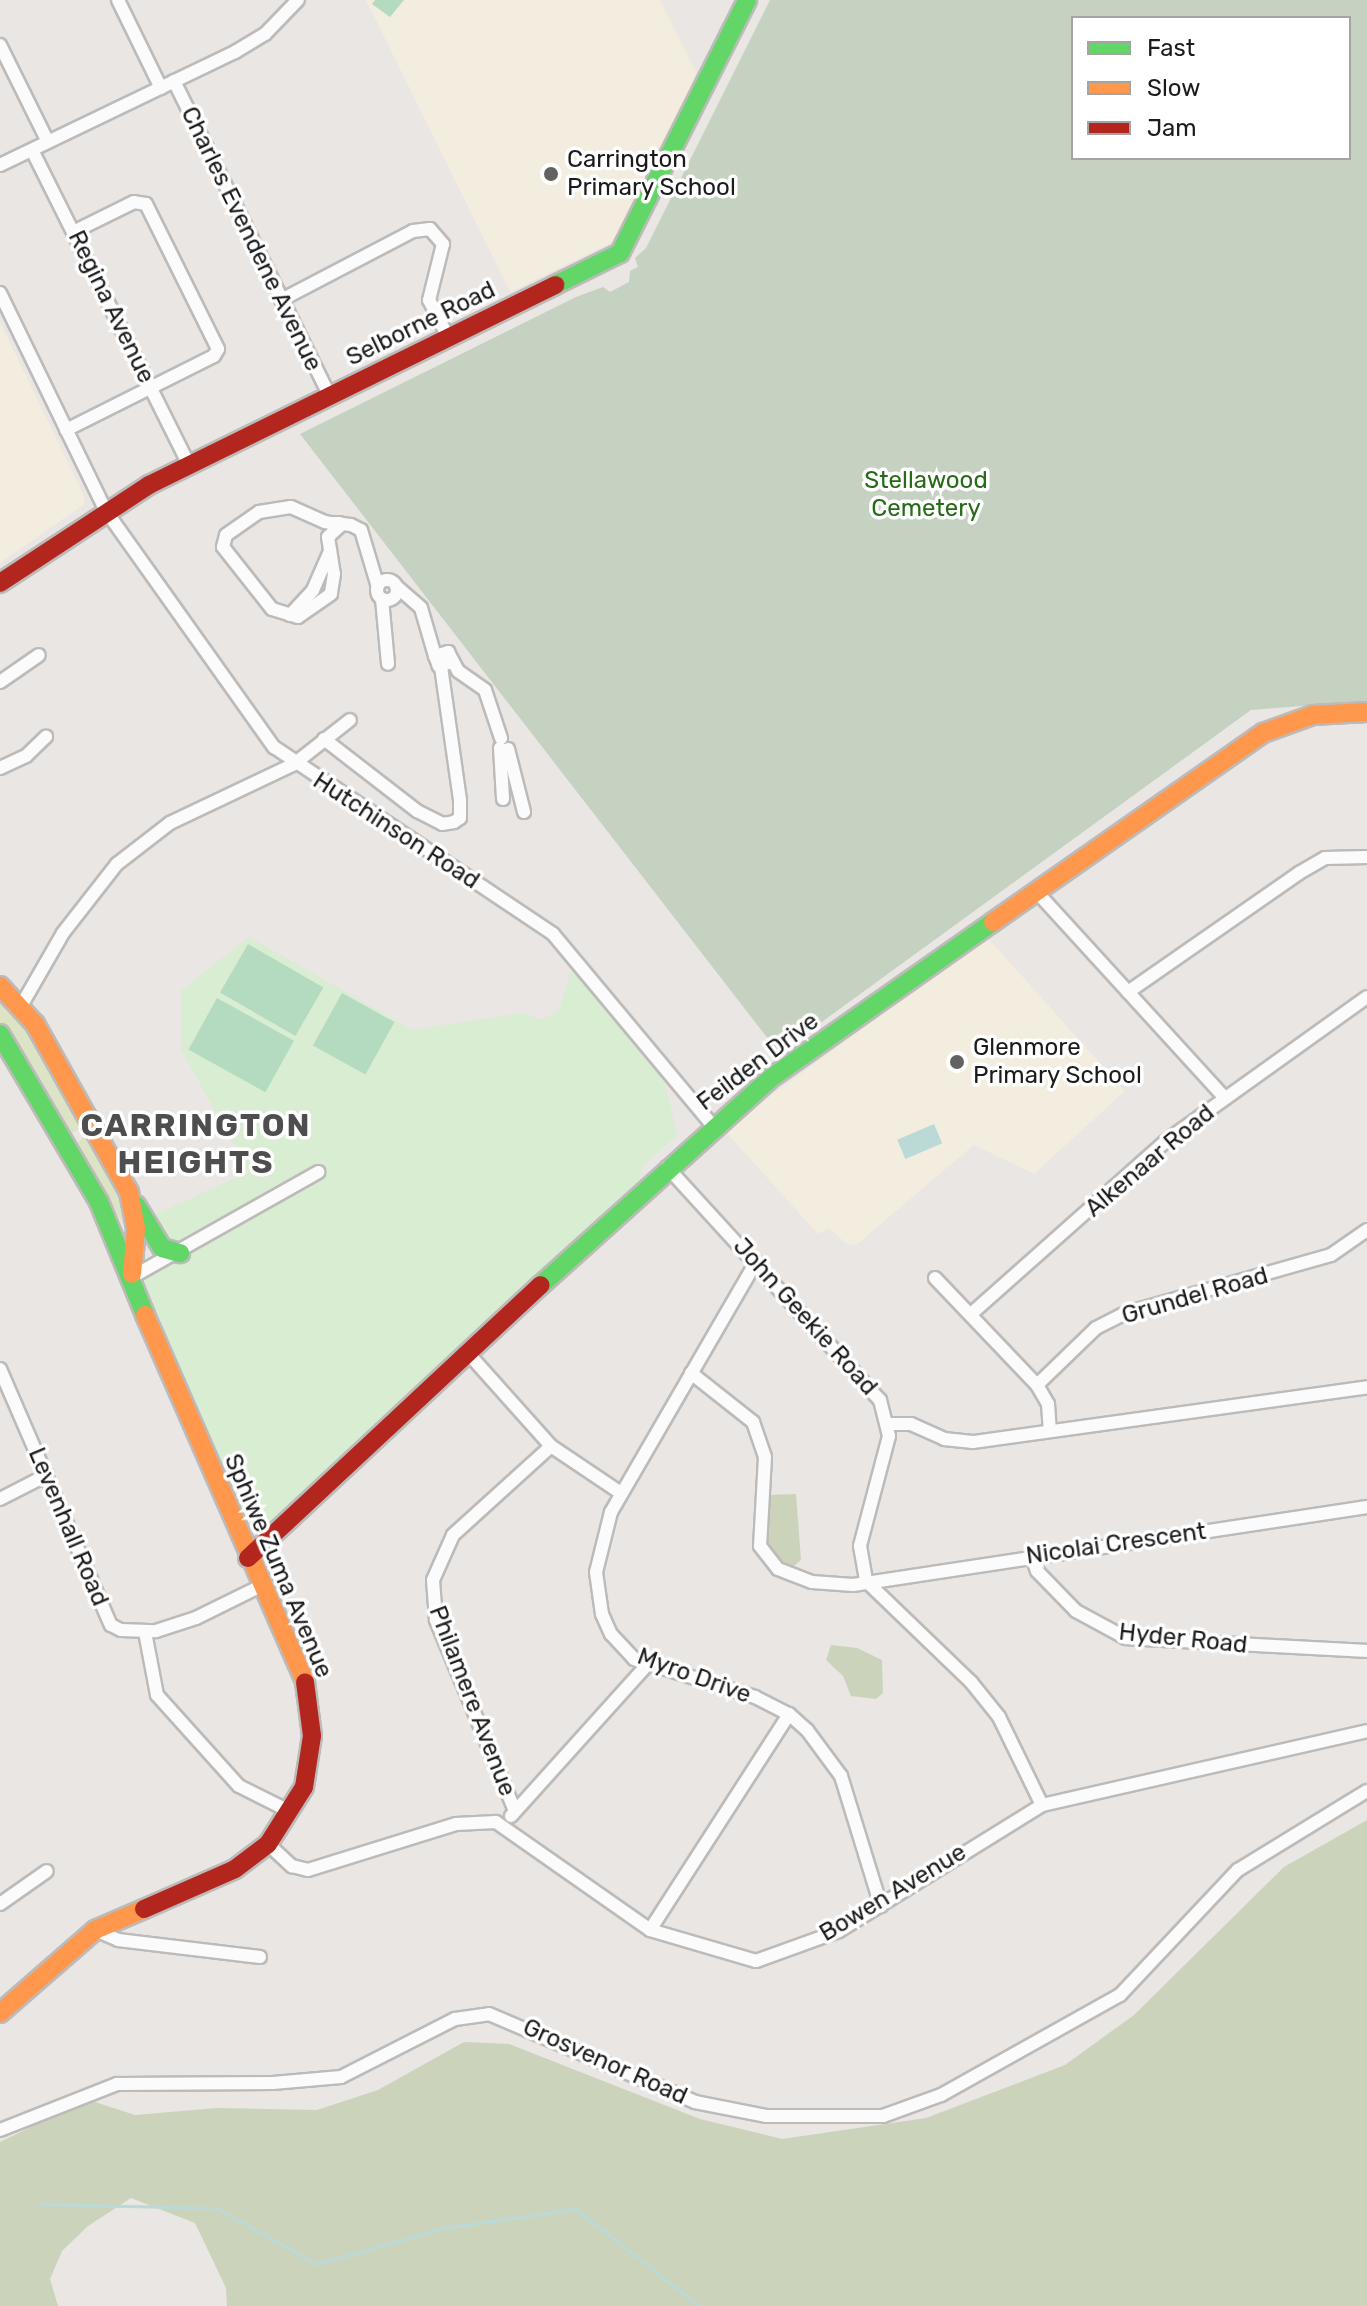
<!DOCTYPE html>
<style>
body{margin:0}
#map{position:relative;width:1367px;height:2306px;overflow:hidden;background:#e9e6e3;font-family:Rubik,sans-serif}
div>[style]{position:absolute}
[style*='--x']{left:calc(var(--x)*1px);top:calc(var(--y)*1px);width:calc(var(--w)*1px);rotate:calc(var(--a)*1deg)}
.education>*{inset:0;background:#f2eddf}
.grass>*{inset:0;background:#dde3c5}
.forest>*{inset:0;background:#cbd4bb}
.cemetery>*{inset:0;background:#c6d2c1}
.park>*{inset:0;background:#d8edd1}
.pitch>*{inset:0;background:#b4dbbf;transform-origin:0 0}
.water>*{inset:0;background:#bad9d7;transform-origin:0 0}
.stream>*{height:3px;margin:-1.5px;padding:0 1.5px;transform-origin:1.5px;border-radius:1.5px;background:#bad9d7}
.roads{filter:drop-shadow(2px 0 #bcbbba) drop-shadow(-2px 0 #bcbbba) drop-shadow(0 2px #bcbbba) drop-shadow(0 -2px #bcbbba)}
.street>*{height:12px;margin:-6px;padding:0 6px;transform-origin:6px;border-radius:6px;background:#fcfbfb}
.street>.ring{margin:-6px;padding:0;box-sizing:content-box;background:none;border:12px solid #fcfbfb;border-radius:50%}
.fast>*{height:18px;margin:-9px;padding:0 9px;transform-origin:9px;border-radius:9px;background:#63d668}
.slow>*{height:18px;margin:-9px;padding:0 9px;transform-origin:9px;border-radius:9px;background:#ff974d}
.jam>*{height:18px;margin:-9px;padding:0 9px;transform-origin:9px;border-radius:9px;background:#b3261e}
.dots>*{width:22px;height:22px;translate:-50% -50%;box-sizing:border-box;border:4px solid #fff;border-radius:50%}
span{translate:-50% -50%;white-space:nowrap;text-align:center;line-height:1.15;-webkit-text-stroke:7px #fff;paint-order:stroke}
.poi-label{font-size:24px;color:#1b1b1b}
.left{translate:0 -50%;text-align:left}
.street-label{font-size:24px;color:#1b1b1b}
.park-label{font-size:24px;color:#276a17}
.district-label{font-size:32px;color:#4e4e4e;font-weight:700;letter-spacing:2px}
.legend{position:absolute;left:1071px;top:16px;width:280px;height:144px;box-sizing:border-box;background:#fff;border:2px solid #a4a4a4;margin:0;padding:10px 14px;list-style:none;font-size:24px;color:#1b1b1b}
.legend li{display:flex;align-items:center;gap:16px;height:40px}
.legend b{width:40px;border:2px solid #a4a4a4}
</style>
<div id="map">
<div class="education">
<i style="clip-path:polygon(366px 0,660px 0,696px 72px,674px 130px,614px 241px,510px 292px)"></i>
<i style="clip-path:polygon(0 322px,85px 498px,83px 505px,0 563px)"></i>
<i style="clip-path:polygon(987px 937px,1125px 1091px,1034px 1174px,974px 1145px,856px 1245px,847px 1244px,829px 1228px,818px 1234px,724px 1130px)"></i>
</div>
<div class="grass">
<i style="clip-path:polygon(0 994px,16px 1009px,84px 1126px,72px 1133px,64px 1127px,0 1023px)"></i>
<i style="clip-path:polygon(87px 1132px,124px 1193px,126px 1229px,76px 1145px)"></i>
</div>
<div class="forest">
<i style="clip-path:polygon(796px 1494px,801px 1560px,789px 1570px,771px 1558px,761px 1532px,767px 1495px)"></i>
<i style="clip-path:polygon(831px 1645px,857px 1648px,882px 1660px,883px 1693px,876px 1699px,851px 1696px,843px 1676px,826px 1660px)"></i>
<i style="clip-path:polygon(1367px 1820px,1367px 2306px,227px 2306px,226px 2288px,195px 2223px,131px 2198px,88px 2226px,62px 2251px,50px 2279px,58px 2306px,0 2306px,0 2142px,72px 2107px,95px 2102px,135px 2115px,217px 2108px,317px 2110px,378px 2090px,464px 2042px,509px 2044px,700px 2119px,782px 2139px,926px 2118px,1065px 2065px,1134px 2015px,1284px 1867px)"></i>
</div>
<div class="cemetery">
<i style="clip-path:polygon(evenodd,770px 0,1367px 0,1367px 701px,1251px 710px,779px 1053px,300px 434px,576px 297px,603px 287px,610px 292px,629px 282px,630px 271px,638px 267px,635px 258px,646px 248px,770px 0,1073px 18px,1349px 18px,1349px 158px,1073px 158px,1073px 18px)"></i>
</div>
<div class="park">
<i style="clip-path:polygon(249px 937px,412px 1030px,522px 1013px,542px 1020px,559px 1010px,573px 965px,665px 1083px,677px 1135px,642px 1167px,636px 1192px,281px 1518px,260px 1528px,238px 1513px,144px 1280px,173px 1259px,150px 1217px,249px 1172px,181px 1049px,181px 991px)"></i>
</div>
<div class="pitch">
<i style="clip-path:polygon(375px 0,404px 0,390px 17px,372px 4px)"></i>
<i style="left:248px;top:944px;width:87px;height:56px;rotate:30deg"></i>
<i style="left:342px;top:993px;width:60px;height:60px;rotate:29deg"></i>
<i style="left:217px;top:998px;width:88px;height:59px;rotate:29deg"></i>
</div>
<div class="water">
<i style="left:934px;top:1124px;width:21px;height:40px;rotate:67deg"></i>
</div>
<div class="stream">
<i style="--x:37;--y:2204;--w:180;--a:1.3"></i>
<i style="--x:217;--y:2208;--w:114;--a:29.5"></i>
<i style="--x:316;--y:2264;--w:133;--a:-15.7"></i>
<i style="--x:444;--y:2228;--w:133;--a:-8.2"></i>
<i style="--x:576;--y:2209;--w:157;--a:38.3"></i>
</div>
<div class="roads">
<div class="street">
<i style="--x:118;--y:0;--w:98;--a:64"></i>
<i style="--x:0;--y:45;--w:108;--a:63.7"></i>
<i style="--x:174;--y:81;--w:352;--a:63.7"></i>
<i style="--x:32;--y:150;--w:352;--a:63.5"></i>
<i style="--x:0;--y:165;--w:261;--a:-25.7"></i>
<i style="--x:235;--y:52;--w:35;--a:-31"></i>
<i style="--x:265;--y:34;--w:47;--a:-45.9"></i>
<i style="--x:0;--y:293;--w:242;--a:64.1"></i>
<i style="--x:106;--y:511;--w:290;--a:54.6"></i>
<i style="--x:274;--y:747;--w:336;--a:33.8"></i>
<i style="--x:553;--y:934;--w:250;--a:50.2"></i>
<i style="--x:281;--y:300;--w:149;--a:-27.6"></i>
<i style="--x:413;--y:231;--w:17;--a:-7"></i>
<i style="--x:430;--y:229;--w:20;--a:49"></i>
<i style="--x:443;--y:244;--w:58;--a:104"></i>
<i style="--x:429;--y:300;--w:42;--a:62.8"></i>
<i style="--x:66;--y:430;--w:165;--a:-26.6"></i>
<i style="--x:214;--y:356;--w:8;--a:-60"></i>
<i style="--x:218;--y:349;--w:162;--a:-116.4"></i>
<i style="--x:146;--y:204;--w:12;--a:-171"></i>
<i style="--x:134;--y:202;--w:68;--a:153.8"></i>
<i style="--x:342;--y:524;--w:19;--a:137"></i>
<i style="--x:328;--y:537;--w:37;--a:81"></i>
<i style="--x:334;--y:574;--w:20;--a:99"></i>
<i style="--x:331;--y:594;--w:40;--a:145.1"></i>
<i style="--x:298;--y:617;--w:27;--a:-163"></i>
<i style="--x:272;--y:609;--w:79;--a:-128.3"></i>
<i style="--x:223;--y:547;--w:12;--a:-76"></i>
<i style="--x:226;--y:535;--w:40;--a:-34.9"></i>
<i style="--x:259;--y:512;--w:32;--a:-9"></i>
<i style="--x:291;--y:507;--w:37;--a:24"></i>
<i style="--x:325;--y:522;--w:5;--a:11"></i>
<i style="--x:330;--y:523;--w:9;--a:0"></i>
<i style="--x:339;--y:523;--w:3;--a:18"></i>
<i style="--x:342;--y:524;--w:9;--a:6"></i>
<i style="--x:351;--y:525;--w:11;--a:27"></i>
<i style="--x:361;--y:530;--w:59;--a:73.4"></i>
<i class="ring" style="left:377px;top:580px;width:8px;height:8px"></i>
<i style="--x:396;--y:586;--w:33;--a:41"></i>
<i style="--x:421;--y:608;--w:50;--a:73.7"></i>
<i style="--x:382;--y:599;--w:65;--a:84.7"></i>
<i style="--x:290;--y:615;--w:34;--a:-47"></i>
<i style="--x:313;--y:590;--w:43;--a:-66.4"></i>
<i style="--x:451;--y:662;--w:13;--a:162"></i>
<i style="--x:439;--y:666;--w:11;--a:-112"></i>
<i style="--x:435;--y:656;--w:14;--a:-17"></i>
<i style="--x:448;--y:652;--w:21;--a:62"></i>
<i style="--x:458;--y:671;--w:33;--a:35"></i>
<i style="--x:485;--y:690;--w:51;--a:71.6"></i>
<i style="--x:0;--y:682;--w:47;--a:-34.7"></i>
<i style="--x:324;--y:739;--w:118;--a:37.7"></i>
<i style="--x:417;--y:811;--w:28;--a:27"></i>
<i style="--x:442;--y:824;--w:12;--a:-9"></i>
<i style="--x:454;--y:822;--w:7;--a:-34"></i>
<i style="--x:460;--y:818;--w:18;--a:-90"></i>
<i style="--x:460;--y:800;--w:134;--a:-98.1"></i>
<i style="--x:500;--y:748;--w:51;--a:86.6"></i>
<i style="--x:508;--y:749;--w:65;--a:75.7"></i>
<i style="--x:0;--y:768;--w:29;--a:-25"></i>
<i style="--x:26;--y:756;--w:28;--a:-44"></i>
<i style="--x:1035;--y:890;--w:282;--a:47.6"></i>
<i style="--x:1128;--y:992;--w:208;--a:-34.8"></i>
<i style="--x:1299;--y:873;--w:30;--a:-30"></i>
<i style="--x:1325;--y:858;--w:42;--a:-1.4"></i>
<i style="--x:21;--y:1006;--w:84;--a:-60.1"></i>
<i style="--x:63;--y:933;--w:88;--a:-52"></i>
<i style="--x:117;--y:864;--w:67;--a:-37.7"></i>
<i style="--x:170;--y:823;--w:137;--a:-25.4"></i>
<i style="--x:294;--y:764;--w:71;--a:-38.2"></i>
<i style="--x:667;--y:1167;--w:316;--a:47.6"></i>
<i style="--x:880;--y:1400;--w:37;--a:76"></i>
<i style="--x:889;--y:1436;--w:114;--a:104.8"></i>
<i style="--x:860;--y:1546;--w:36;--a:80"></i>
<i style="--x:866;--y:1581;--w:146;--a:43.9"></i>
<i style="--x:971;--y:1682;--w:45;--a:51.3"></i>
<i style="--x:999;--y:1717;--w:98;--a:64"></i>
<i style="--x:756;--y:1262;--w:289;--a:120.1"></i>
<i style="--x:611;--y:1512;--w:62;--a:104"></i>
<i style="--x:596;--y:1572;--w:42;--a:81.9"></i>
<i style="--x:602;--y:1614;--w:22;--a:66"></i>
<i style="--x:611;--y:1634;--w:34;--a:47"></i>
<i style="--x:634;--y:1659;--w:127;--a:17.4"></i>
<i style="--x:755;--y:1697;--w:38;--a:27"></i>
<i style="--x:789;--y:1714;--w:24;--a:42"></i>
<i style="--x:807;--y:1730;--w:57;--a:53.5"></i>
<i style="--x:841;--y:1776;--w:136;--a:72.9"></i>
<i style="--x:132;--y:1277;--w:214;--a:-29.4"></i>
<i style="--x:935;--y:1278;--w:148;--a:46.4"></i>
<i style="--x:1037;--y:1385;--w:22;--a:60"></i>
<i style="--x:1048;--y:1404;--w:26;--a:86"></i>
<i style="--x:971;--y:1314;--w:261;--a:-41.6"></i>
<i style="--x:1166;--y:1141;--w:247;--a:-35.6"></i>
<i style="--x:467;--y:1352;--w:126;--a:48.2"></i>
<i style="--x:551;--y:1446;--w:84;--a:33.9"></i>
<i style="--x:0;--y:1369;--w:279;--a:66.6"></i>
<i style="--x:111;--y:1625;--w:11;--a:27"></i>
<i style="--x:121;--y:1630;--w:35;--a:2"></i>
<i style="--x:156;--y:1631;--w:42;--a:-18"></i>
<i style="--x:196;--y:1618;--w:72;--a:-26.2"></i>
<i style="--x:691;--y:1373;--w:79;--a:38.3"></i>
<i style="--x:753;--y:1422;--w:37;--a:71"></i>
<i style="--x:765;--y:1457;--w:89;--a:93.2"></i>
<i style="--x:760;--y:1546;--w:29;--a:52"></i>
<i style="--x:778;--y:1569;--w:36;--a:21"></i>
<i style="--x:812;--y:1582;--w:41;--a:4.2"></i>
<i style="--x:853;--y:1585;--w:520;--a:-8.63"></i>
<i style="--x:1037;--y:1385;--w:82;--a:-44"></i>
<i style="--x:1096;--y:1328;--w:34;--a:-27"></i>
<i style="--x:1126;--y:1313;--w:213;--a:-15.8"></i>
<i style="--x:1331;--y:1255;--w:44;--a:-34.8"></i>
<i style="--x:889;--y:1424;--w:22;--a:0"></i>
<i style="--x:911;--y:1424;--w:36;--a:24"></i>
<i style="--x:944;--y:1439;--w:29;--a:6"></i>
<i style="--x:973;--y:1442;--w:398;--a:-7.9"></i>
<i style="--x:0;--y:1499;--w:53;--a:-27.1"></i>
<i style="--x:1032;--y:1557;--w:15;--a:70"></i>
<i style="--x:1037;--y:1571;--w:56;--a:45.7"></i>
<i style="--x:1076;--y:1611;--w:57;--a:28.4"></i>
<i style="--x:1126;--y:1638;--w:241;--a:3.1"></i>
<i style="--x:145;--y:1632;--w:64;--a:79.2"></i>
<i style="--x:157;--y:1695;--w:122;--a:48"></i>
<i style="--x:239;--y:1786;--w:58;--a:26.6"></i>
<i style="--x:515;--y:1811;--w:207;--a:-112.5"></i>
<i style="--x:436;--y:1620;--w:40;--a:-94.3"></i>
<i style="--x:433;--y:1580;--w:49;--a:-66"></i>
<i style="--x:453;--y:1535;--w:132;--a:-42.2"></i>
<i style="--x:511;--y:1816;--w:203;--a:-48"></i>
<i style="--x:268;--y:1844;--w:33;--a:43"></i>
<i style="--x:292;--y:1866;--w:16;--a:14"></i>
<i style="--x:308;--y:1870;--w:155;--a:-17.3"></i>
<i style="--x:456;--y:1824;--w:40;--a:-2.9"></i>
<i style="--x:496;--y:1822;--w:188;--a:35"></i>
<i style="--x:650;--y:1930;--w:110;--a:16.3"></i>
<i style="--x:756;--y:1961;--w:88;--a:-19.9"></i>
<i style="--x:839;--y:1931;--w:239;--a:-31.8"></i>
<i style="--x:1042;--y:1805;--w:333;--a:-12.8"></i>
<i style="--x:0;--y:1904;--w:57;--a:-35.1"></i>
<i style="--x:95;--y:1930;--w:25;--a:23"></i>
<i style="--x:118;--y:1940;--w:143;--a:6.8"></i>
<i style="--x:650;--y:1930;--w:257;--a:-57.2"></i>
<i style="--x:0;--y:2130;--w:126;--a:-21.5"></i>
<i style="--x:117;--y:2084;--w:156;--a:-0.4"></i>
<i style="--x:273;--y:2083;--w:68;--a:-5"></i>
<i style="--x:341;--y:2077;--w:128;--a:-27"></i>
<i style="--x:455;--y:2019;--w:34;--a:-8"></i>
<i style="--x:489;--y:2014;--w:224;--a:23.1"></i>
<i style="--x:695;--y:2102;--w:72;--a:11.2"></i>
<i style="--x:766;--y:2116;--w:117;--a:0"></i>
<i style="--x:883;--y:2116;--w:62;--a:-19.9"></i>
<i style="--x:941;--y:2095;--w:205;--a:-29.2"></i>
<i style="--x:1120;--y:1995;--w:172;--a:-46.7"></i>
<i style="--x:1238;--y:1870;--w:151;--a:-31.5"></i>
</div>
<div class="fast">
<i style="--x:555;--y:285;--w:72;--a:-26.2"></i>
<i style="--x:620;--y:253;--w:283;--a:-63.3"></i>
<i style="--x:0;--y:1034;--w:195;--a:59.5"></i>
<i style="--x:99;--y:1202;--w:122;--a:67.8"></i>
<i style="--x:136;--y:1205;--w:50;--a:58.8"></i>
<i style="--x:162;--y:1248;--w:19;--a:16"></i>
<i style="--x:541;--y:1285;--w:309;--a:-42"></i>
<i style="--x:771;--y:1078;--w:271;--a:-35.1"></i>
</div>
<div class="slow">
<i style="--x:993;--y:922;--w:330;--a:-35"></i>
<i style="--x:1263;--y:733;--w:53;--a:-19.8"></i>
<i style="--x:1313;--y:715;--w:54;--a:-3.2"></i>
<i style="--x:0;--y:986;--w:52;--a:47.4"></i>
<i style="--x:35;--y:1024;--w:193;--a:60.8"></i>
<i style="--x:129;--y:1192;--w:38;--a:79"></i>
<i style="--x:136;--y:1229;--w:45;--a:95.1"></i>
<i style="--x:145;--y:1315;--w:400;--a:66.4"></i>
<i style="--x:0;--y:2013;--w:126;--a:-41.1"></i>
<i style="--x:95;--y:1930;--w:53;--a:-23.2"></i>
</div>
<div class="jam">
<i style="--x:0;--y:583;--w:178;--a:-33.3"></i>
<i style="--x:149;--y:485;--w:453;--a:-26.2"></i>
<i style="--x:248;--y:1558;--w:400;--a:-43"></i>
<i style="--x:144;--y:1909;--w:99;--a:-23.7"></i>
<i style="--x:235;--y:1869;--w:41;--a:-37.1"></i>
<i style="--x:268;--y:1844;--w:67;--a:-57.7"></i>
<i style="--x:304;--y:1787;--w:52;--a:-81.1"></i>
<i style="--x:312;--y:1736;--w:54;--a:-97.4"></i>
</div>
</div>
<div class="dots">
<i style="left:551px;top:174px;background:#636261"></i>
<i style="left:957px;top:1062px;background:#636261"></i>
</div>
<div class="poi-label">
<span class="left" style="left:567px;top:174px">Carrington<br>Primary School</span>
<span class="left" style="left:973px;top:1062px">Glenmore<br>Primary School</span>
</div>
<div class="street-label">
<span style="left:251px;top:239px;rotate:64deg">Charles Evendene Avenue</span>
<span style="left:111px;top:307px;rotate:64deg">Regina Avenue</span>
<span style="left:421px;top:324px;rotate:-26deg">Selborne Road</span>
<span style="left:396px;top:831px;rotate:33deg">Hutchinson Road</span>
<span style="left:758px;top:1062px;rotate:-37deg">Feilden Drive</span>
<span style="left:1150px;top:1161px;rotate:-40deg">Alkenaar Road</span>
<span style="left:1195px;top:1296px;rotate:-16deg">Grundel Road</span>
<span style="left:805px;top:1317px;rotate:48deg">John Geekie Road</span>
<span style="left:68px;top:1527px;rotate:67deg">Levenhall Road</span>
<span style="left:1116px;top:1544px;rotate:-8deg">Nicolai Crescent</span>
<span style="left:278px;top:1566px;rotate:67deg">Sphiwe Zuma Avenue</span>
<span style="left:1183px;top:1639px;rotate:6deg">Hyder Road</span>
<span style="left:694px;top:1676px;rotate:20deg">Myro Drive</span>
<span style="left:472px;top:1701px;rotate:69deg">Philamere Avenue</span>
<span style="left:893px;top:1893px;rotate:-31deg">Bowen Avenue</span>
<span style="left:605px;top:2062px;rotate:24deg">Grosvenor Road</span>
</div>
<div class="park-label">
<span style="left:926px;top:495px">Stellawood<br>Cemetery</span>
</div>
<div class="district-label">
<span style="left:196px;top:1144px">CARRINGTON<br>HEIGHTS</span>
</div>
<ul class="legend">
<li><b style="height:10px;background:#63d668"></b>Fast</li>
<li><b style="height:10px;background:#ff974d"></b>Slow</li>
<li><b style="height:10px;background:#b3261e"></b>Jam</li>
</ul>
</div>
